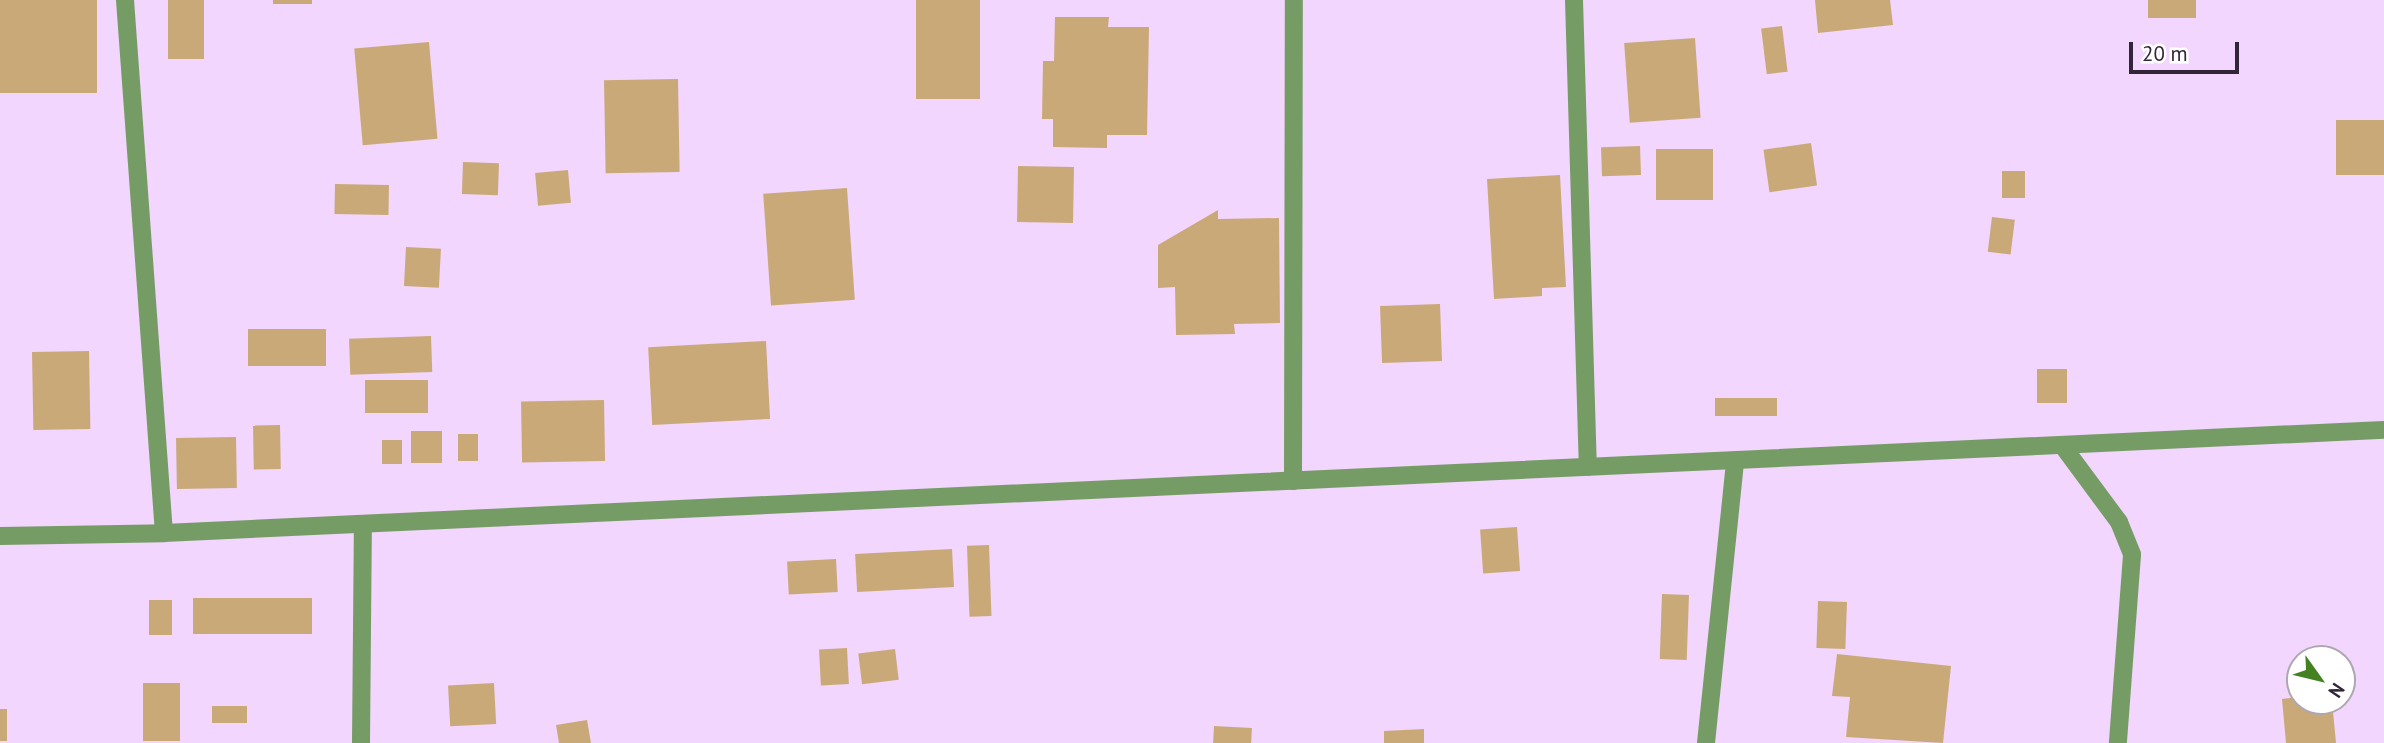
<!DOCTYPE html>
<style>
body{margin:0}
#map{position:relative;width:2384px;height:743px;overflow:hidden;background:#f2d6fd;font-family:"PT Sans",sans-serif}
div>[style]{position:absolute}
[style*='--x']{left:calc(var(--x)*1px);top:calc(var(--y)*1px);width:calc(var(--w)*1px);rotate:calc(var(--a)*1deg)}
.building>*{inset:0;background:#caa979;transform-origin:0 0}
.street>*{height:18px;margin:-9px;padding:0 9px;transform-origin:9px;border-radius:9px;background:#769c66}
span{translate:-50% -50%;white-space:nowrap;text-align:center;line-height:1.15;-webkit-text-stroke:5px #fff;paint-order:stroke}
.north{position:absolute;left:2286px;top:645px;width:70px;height:70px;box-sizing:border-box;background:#fff;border:2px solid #ada8af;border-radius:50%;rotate:124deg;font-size:19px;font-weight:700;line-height:28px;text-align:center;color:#332538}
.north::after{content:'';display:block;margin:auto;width:24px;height:32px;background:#448221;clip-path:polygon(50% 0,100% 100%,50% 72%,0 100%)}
.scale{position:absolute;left:2129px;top:42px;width:110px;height:32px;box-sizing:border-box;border:4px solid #332538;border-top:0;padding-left:9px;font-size:21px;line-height:24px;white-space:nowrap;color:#332538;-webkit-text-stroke:5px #fff;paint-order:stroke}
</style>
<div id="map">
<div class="building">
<i style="left:0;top:0;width:97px;height:93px"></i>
<i style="left:168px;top:0;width:36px;height:59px"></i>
<i style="left:273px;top:0;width:39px;height:4px"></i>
<i style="left:916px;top:0;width:64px;height:99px"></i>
<i style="clip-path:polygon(1815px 0,1890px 0,1893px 25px,1818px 33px)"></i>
<i style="left:2148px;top:0;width:48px;height:18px"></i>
<i style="clip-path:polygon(1055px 17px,1109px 17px,1108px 27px,1149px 27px,1147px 135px,1107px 135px,1107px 148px,1053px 147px,1053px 119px,1042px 119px,1043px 61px,1054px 61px)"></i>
<i style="left:1782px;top:26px;width:46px;height:21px;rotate:83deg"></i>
<i style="left:1695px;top:38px;width:80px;height:71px;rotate:86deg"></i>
<i style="left:429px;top:42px;width:97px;height:75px;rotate:85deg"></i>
<i style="left:678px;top:79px;width:93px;height:74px;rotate:89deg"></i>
<i style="left:2384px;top:120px;width:55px;height:48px;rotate:90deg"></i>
<i style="left:1811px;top:143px;width:43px;height:48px;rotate:82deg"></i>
<i style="left:1640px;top:146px;width:29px;height:39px;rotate:88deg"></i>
<i style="left:1656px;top:149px;width:57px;height:51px"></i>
<i style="left:463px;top:162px;width:36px;height:32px;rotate:2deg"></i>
<i style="left:1018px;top:166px;width:56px;height:56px;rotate:1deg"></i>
<i style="left:568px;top:170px;width:33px;height:33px;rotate:85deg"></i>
<i style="left:2002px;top:171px;width:23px;height:27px"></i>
<i style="clip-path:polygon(1560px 175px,1566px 287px,1542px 288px,1542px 296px,1494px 299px,1487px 179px)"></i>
<i style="left:335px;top:184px;width:54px;height:30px;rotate:1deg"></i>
<i style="left:847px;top:188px;width:112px;height:84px;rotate:86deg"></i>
<i style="clip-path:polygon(1218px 210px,1218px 219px,1279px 218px,1280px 323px,1234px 324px,1235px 334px,1176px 335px,1175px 287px,1158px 288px,1158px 245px)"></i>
<i style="left:1992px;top:217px;width:23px;height:35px;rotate:7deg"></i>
<i style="left:406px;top:247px;width:35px;height:39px;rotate:3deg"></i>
<i style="left:1440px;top:304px;width:57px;height:60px;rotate:88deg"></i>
<i style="left:326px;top:329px;width:37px;height:78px;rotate:90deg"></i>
<i style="left:431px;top:336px;width:36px;height:82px;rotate:88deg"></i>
<i style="left:766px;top:341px;width:78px;height:118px;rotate:87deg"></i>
<i style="left:89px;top:351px;width:78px;height:57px;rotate:89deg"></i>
<i style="left:2037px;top:369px;width:30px;height:34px"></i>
<i style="left:428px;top:380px;width:33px;height:63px;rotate:90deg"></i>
<i style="left:1777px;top:398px;width:18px;height:62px;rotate:90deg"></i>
<i style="left:604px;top:400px;width:61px;height:83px;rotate:89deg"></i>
<i style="left:280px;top:425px;width:44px;height:27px;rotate:89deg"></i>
<i style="left:442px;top:431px;width:32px;height:31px;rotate:90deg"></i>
<i style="left:458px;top:434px;width:20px;height:27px"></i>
<i style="left:236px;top:437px;width:51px;height:60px;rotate:89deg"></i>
<i style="left:402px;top:440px;width:24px;height:20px;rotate:90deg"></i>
<i style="left:1517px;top:527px;width:44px;height:37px;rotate:86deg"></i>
<i style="left:989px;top:545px;width:71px;height:22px;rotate:88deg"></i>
<i style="left:952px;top:549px;width:38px;height:97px;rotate:87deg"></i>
<i style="left:836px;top:559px;width:33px;height:49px;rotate:87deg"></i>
<i style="left:1662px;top:594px;width:27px;height:65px;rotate:2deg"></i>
<i style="left:312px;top:598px;width:36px;height:119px;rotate:90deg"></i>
<i style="left:149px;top:600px;width:23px;height:35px"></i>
<i style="left:1818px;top:601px;width:29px;height:47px;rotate:2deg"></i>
<i style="left:847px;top:648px;width:36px;height:28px;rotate:87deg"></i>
<i style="left:895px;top:649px;width:31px;height:37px;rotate:83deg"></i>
<i style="clip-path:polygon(1837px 654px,1951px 666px,1943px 743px,1846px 737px,1850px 697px,1832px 696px)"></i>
<i style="left:143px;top:683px;width:37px;height:58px"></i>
<i style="left:494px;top:683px;width:41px;height:46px;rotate:87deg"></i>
<i style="clip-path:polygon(2300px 697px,2300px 701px,2332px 701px,2336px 743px,2286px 743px,2282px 699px)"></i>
<i style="left:212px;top:706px;width:35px;height:17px"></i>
<i style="left:0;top:709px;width:7px;height:32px"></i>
<i style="clip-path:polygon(587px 720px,591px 743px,559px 743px,556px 725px)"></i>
<i style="left:1214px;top:726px;width:38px;height:17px;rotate:3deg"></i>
<i style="clip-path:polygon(1424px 729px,1424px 743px,1384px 743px,1384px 731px)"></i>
</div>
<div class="street">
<i style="--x:125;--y:0;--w:534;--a:85.82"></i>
<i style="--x:1574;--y:0;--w:467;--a:88.3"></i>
<i style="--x:2062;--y:445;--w:96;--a:53.5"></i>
<i style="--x:2119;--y:522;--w:35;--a:68"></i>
<i style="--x:2132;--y:555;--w:189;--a:94.3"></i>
<i style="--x:1293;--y:481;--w:481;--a:-89.9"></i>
<i style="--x:0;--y:536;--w:164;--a:-1"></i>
<i style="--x:164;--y:533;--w:2222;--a:-2.66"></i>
<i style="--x:361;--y:743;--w:219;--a:-89.5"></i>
<i style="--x:1706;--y:743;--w:284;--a:-84.1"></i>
</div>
<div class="north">N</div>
<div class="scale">20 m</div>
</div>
